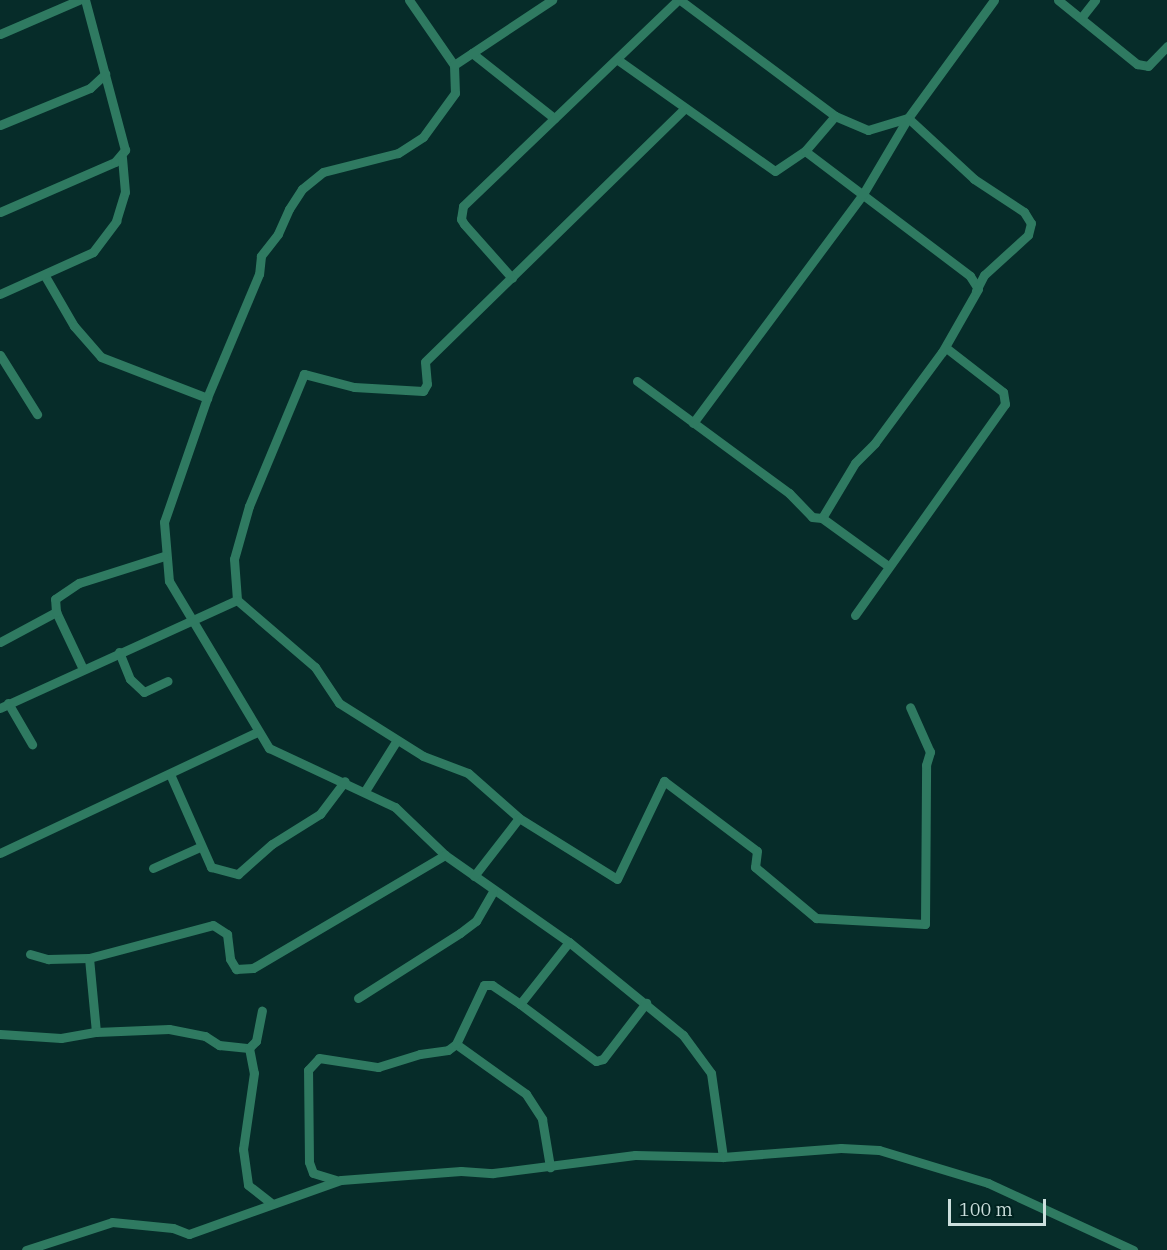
<!DOCTYPE html>
<style>
body{margin:0}
#map{position:relative;width:1167px;height:1250px;overflow:hidden;background:#062c29;font-family:"IBM Plex Serif",serif}
div>[style]{position:absolute}
[style*='--x']{left:calc(var(--x)*1px);top:calc(var(--y)*1px);width:calc(var(--w)*1px);rotate:calc(var(--a)*1deg)}
.minor>*{height:9px;margin:-4.5px;padding:0 4.5px;transform-origin:4.5px;border-radius:4.5px;background:#2f7a61}
span{translate:-50% -50%;white-space:nowrap;text-align:center;line-height:1.15;-webkit-text-stroke:4.5px #002320;paint-order:stroke}
.scale{position:absolute;left:948px;top:1199px;width:98px;height:27px;box-sizing:border-box;border:3px solid #ccdfdd;border-top:0;padding-left:8px;font-size:18px;line-height:21px;white-space:nowrap;color:#ccdfdd;-webkit-text-stroke:4px #002320;paint-order:stroke}
</style>
<div id="map">
<div class="minor">
<i style="--x:409;--y:0;--w:79;--a:55.3"></i>
<i style="--x:454;--y:65;--w:28;--a:88"></i>
<i style="--x:455;--y:93;--w:54;--a:126"></i>
<i style="--x:423;--y:137;--w:30;--a:147"></i>
<i style="--x:398;--y:153;--w:77;--a:165.8"></i>
<i style="--x:323;--y:172;--w:27;--a:141"></i>
<i style="--x:302;--y:189;--w:24;--a:123"></i>
<i style="--x:289;--y:209;--w:27;--a:114"></i>
<i style="--x:278;--y:234;--w:28;--a:128"></i>
<i style="--x:261;--y:256;--w:18;--a:96"></i>
<i style="--x:259;--y:274;--w:134;--a:112.8"></i>
<i style="--x:207;--y:398;--w:131;--a:109.1"></i>
<i style="--x:164;--y:522;--w:59;--a:85.2"></i>
<i style="--x:169;--y:581;--w:195;--a:59.1"></i>
<i style="--x:269;--y:748;--w:139;--a:25.1"></i>
<i style="--x:395;--y:807;--w:69;--a:43.8"></i>
<i style="--x:445;--y:855;--w:151;--a:35.1"></i>
<i style="--x:569;--y:942;--w:147;--a:39.2"></i>
<i style="--x:683;--y:1035;--w:47;--a:53.6"></i>
<i style="--x:711;--y:1073;--w:85;--a:81.9"></i>
<i style="--x:680;--y:0;--w:194;--a:36.8"></i>
<i style="--x:835;--y:116;--w:36;--a:23"></i>
<i style="--x:868;--y:130;--w:42;--a:-16.7"></i>
<i style="--x:908;--y:118;--w:146;--a:-53.9"></i>
<i style="--x:1058;--y:0;--w:102;--a:39"></i>
<i style="--x:1137;--y:64;--w:11;--a:10"></i>
<i style="--x:1148;--y:66;--w:28;--a:-46"></i>
<i style="--x:1081;--y:18;--w:23;--a:-52"></i>
<i style="--x:0;--y:34;--w:86;--a:-23.3"></i>
<i style="--x:472;--y:53;--w:105;--a:38.4"></i>
<i style="--x:618;--y:60;--w:192;--a:35.3"></i>
<i style="--x:775;--y:171;--w:36;--a:-34"></i>
<i style="--x:805;--y:151;--w:46;--a:-49.4"></i>
<i style="--x:454;--y:65;--w:118;--a:-33.6"></i>
<i style="--x:685;--y:108;--w:363;--a:135.7"></i>
<i style="--x:425;--y:362;--w:22;--a:85"></i>
<i style="--x:427;--y:384;--w:8;--a:120"></i>
<i style="--x:423;--y:391;--w:69;--a:-176.7"></i>
<i style="--x:354;--y:387;--w:52;--a:-165.4"></i>
<i style="--x:304;--y:374;--w:143;--a:112.6"></i>
<i style="--x:249;--y:506;--w:55;--a:105.8"></i>
<i style="--x:234;--y:559;--w:41;--a:85.8"></i>
<i style="--x:237;--y:600;--w:103;--a:40.7"></i>
<i style="--x:315;--y:667;--w:43;--a:56.3"></i>
<i style="--x:339;--y:703;--w:99;--a:32.2"></i>
<i style="--x:423;--y:756;--w:48;--a:20.7"></i>
<i style="--x:468;--y:773;--w:68;--a:41.4"></i>
<i style="--x:519;--y:818;--w:115;--a:31.9"></i>
<i style="--x:617;--y:879;--w:109;--a:-64.4"></i>
<i style="--x:664;--y:781;--w:116;--a:37"></i>
<i style="--x:757;--y:851;--w:16;--a:97"></i>
<i style="--x:755;--y:867;--w:80;--a:39.9"></i>
<i style="--x:816;--y:918;--w:109;--a:3.2"></i>
<i style="--x:925;--y:924;--w:159;--a:-89.6"></i>
<i style="--x:926;--y:765;--w:14;--a:-73"></i>
<i style="--x:930;--y:752;--w:49;--a:-114"></i>
<i style="--x:0;--y:125;--w:97;--a:-22.3"></i>
<i style="--x:90;--y:88;--w:21;--a:-43"></i>
<i style="--x:805;--y:151;--w:207;--a:37.1"></i>
<i style="--x:970;--y:276;--w:15;--a:58"></i>
<i style="--x:978;--y:289;--w:73;--a:119.7"></i>
<i style="--x:942;--y:352;--w:113;--a:126.4"></i>
<i style="--x:875;--y:443;--w:28;--a:135"></i>
<i style="--x:855;--y:463;--w:64;--a:121"></i>
<i style="--x:0;--y:212;--w:125;--a:-23.5"></i>
<i style="--x:115;--y:162;--w:16;--a:-50"></i>
<i style="--x:125;--y:150;--w:155;--a:-104.9"></i>
<i style="--x:45;--y:276;--w:58;--a:59.9"></i>
<i style="--x:74;--y:326;--w:41;--a:48.9"></i>
<i style="--x:101;--y:357;--w:114;--a:21.1"></i>
<i style="--x:512;--y:278;--w:72;--a:-131.6"></i>
<i style="--x:464;--y:224;--w:6;--a:-121"></i>
<i style="--x:461;--y:219;--w:13;--a:-81"></i>
<i style="--x:463;--y:206;--w:298;--a:-43.8"></i>
<i style="--x:0;--y:294;--w:102;--a:-24.3"></i>
<i style="--x:93;--y:252;--w:39;--a:-53"></i>
<i style="--x:116;--y:221;--w:30;--a:-73"></i>
<i style="--x:125;--y:192;--w:35;--a:-95"></i>
<i style="--x:0;--y:355;--w:70;--a:57.9"></i>
<i style="--x:637;--y:381;--w:189;--a:36.4"></i>
<i style="--x:789;--y:493;--w:33;--a:46"></i>
<i style="--x:812;--y:517;--w:10;--a:6"></i>
<i style="--x:822;--y:518;--w:82;--a:36"></i>
<i style="--x:693;--y:423;--w:285;--a:-53.4"></i>
<i style="--x:863;--y:194;--w:88;--a:-59.4"></i>
<i style="--x:908;--y:118;--w:90;--a:42.7"></i>
<i style="--x:974;--y:179;--w:60;--a:33.4"></i>
<i style="--x:1024;--y:212;--w:13;--a:58"></i>
<i style="--x:1031;--y:223;--w:12;--a:104"></i>
<i style="--x:1028;--y:235;--w:59;--a:137.7"></i>
<i style="--x:984;--y:275;--w:18;--a:117"></i>
<i style="--x:855;--y:615;--w:259;--a:-54.6"></i>
<i style="--x:1005;--y:404;--w:12;--a:-99"></i>
<i style="--x:1003;--y:392;--w:73;--a:-142.2"></i>
<i style="--x:0;--y:642;--w:64;--a:-28.2"></i>
<i style="--x:119;--y:652;--w:29;--a:68"></i>
<i style="--x:130;--y:679;--w:19;--a:43"></i>
<i style="--x:144;--y:692;--w:26;--a:-25"></i>
<i style="--x:83;--y:669;--w:63;--a:-115.3"></i>
<i style="--x:56;--y:612;--w:13;--a:-94"></i>
<i style="--x:55;--y:599;--w:29;--a:-34"></i>
<i style="--x:79;--y:583;--w:89;--a:-17.6"></i>
<i style="--x:8;--y:703;--w:48;--a:59.7"></i>
<i style="--x:0;--y:708;--w:260;--a:-24.5"></i>
<i style="--x:170;--y:774;--w:102;--a:66.2"></i>
<i style="--x:211;--y:867;--w:28;--a:15"></i>
<i style="--x:238;--y:874;--w:45;--a:-41.4"></i>
<i style="--x:272;--y:844;--w:57;--a:-32"></i>
<i style="--x:320;--y:814;--w:41;--a:-52.9"></i>
<i style="--x:365;--y:791;--w:60;--a:-57.9"></i>
<i style="--x:0;--y:853;--w:284;--a:-25.2"></i>
<i style="--x:153;--y:868;--w:51;--a:-24.1"></i>
<i style="--x:474;--y:876;--w:73;--a:-52.2"></i>
<i style="--x:30;--y:954;--w:19;--a:16"></i>
<i style="--x:48;--y:959;--w:41;--a:-1.4"></i>
<i style="--x:89;--y:958;--w:128;--a:-14.9"></i>
<i style="--x:213;--y:925;--w:17;--a:33"></i>
<i style="--x:227;--y:934;--w:25;--a:83"></i>
<i style="--x:230;--y:959;--w:12;--a:59"></i>
<i style="--x:236;--y:969;--w:17;--a:-3"></i>
<i style="--x:253;--y:968;--w:223;--a:-30.5"></i>
<i style="--x:89;--y:958;--w:74;--a:84.6"></i>
<i style="--x:358;--y:998;--w:121;--a:-32.5"></i>
<i style="--x:460;--y:933;--w:20;--a:-37"></i>
<i style="--x:476;--y:921;--w:34;--a:-60"></i>
<i style="--x:520;--y:1004;--w:95;--a:36.9"></i>
<i style="--x:596;--y:1061;--w:7;--a:-16"></i>
<i style="--x:603;--y:1059;--w:71;--a:-52.5"></i>
<i style="--x:0;--y:1034;--w:61;--a:3.8"></i>
<i style="--x:61;--y:1038;--w:36;--a:-10"></i>
<i style="--x:96;--y:1032;--w:73;--a:-2.4"></i>
<i style="--x:169;--y:1029;--w:37;--a:11"></i>
<i style="--x:205;--y:1036;--w:17;--a:33"></i>
<i style="--x:219;--y:1045;--w:30;--a:6"></i>
<i style="--x:249;--y:1048;--w:10;--a:-45"></i>
<i style="--x:256;--y:1041;--w:31;--a:-79"></i>
<i style="--x:456;--y:1044;--w:86;--a:35.5"></i>
<i style="--x:526;--y:1094;--w:30;--a:57"></i>
<i style="--x:542;--y:1119;--w:49;--a:80.5"></i>
<i style="--x:249;--y:1048;--w:25;--a:79"></i>
<i style="--x:254;--y:1073;--w:77;--a:98.2"></i>
<i style="--x:243;--y:1149;--w:36;--a:82"></i>
<i style="--x:248;--y:1185;--w:29;--a:38"></i>
<i style="--x:336;--y:1180;--w:24;--a:-163"></i>
<i style="--x:313;--y:1173;--w:12;--a:-110"></i>
<i style="--x:309;--y:1162;--w:92;--a:-90.6"></i>
<i style="--x:308;--y:1070;--w:16;--a:-47"></i>
<i style="--x:319;--y:1058;--w:60;--a:8.7"></i>
<i style="--x:378;--y:1067;--w:44;--a:-17.2"></i>
<i style="--x:420;--y:1054;--w:28;--a:-8"></i>
<i style="--x:448;--y:1050;--w:10;--a:-37"></i>
<i style="--x:456;--y:1044;--w:65;--a:-64.6"></i>
<i style="--x:484;--y:985;--w:8;--a:0"></i>
<i style="--x:492;--y:985;--w:34;--a:34"></i>
<i style="--x:520;--y:1004;--w:79;--a:-51.7"></i>
<i style="--x:26;--y:1250;--w:90;--a:-18"></i>
<i style="--x:112;--y:1222;--w:61;--a:5.6"></i>
<i style="--x:173;--y:1228;--w:17;--a:21"></i>
<i style="--x:189;--y:1234;--w:161;--a:-19.6"></i>
<i style="--x:341;--y:1180;--w:120;--a:-4.3"></i>
<i style="--x:461;--y:1171;--w:32;--a:4"></i>
<i style="--x:493;--y:1173;--w:143;--a:-7.2"></i>
<i style="--x:635;--y:1155;--w:88;--a:1.3"></i>
<i style="--x:723;--y:1157;--w:118;--a:-4.4"></i>
<i style="--x:841;--y:1148;--w:38;--a:3"></i>
<i style="--x:879;--y:1150;--w:114;--a:16.8"></i>
<i style="--x:988;--y:1183;--w:160;--a:24.8"></i>
</div>
<div class="scale">100 m</div>
</div>
